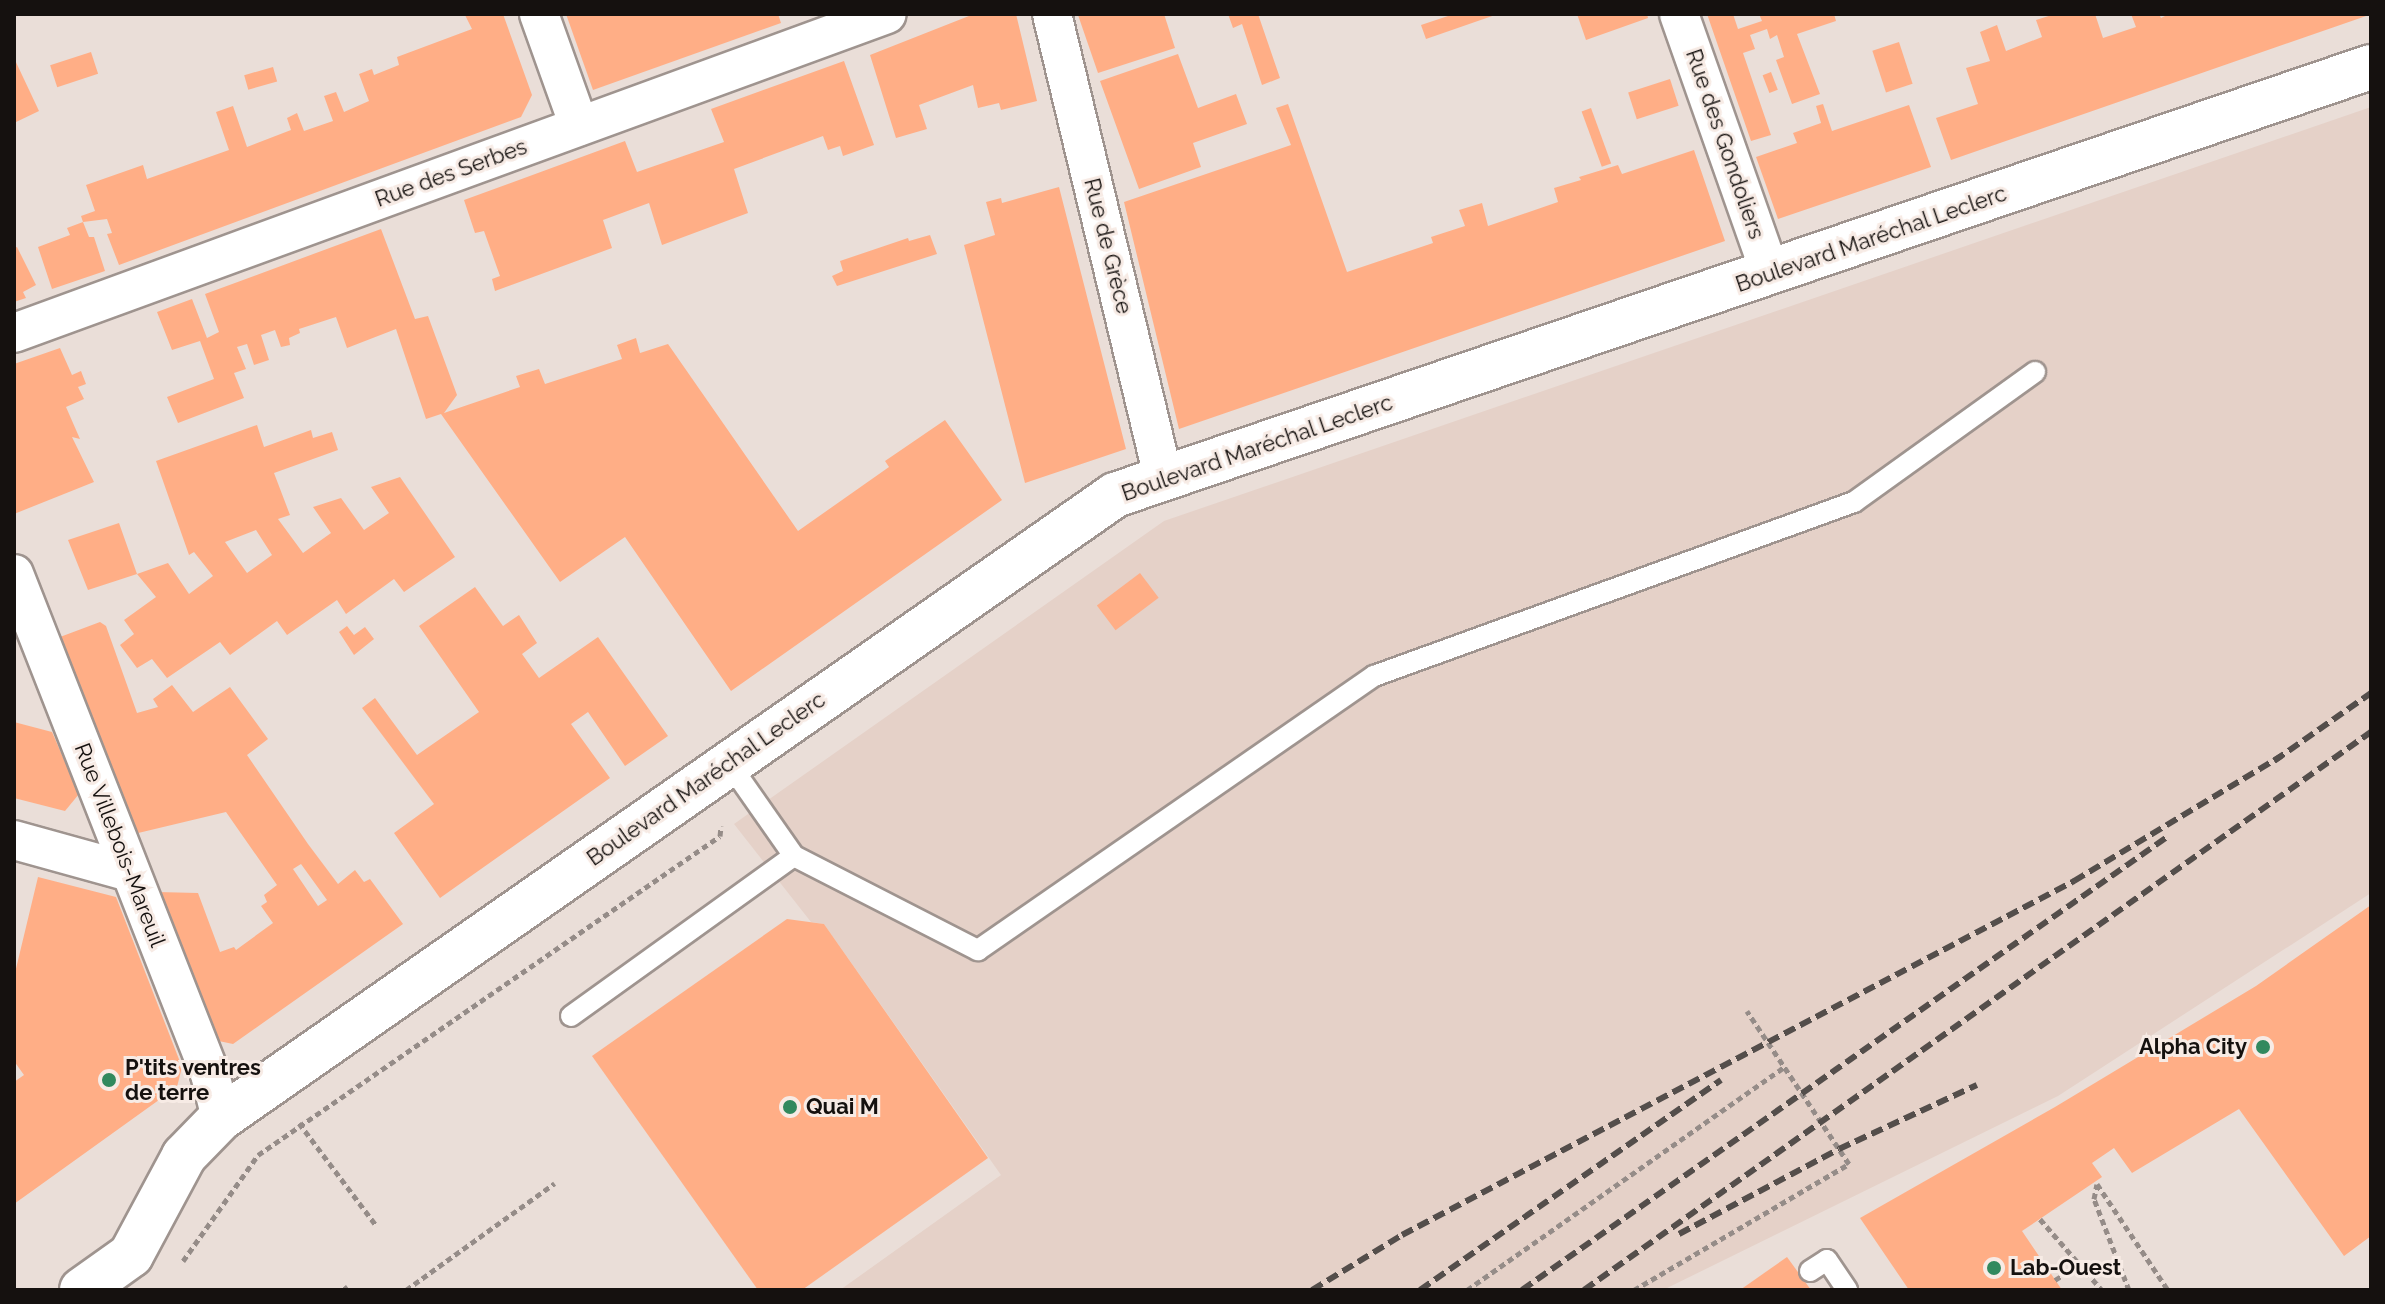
<!DOCTYPE html>
<meta charset="utf-8">
<style>
body{margin:0}
#map{position:relative;width:2385px;height:1304px;overflow:hidden;background:#eaded8;font-family:Raleway,sans-serif}
div>[style]{position:absolute}
[style*='--x']{left:calc(var(--x)*1px);top:calc(var(--y)*1px);width:calc(var(--w)*1px);rotate:calc(var(--a)*1deg)}
.built>*{inset:0;background:#e5d1c8}
.building>*{inset:0;background:#ffae86;transform-origin:0 0}
.path>*{height:5px;margin-top:-2.5px;transform-origin:0;background:repeating-linear-gradient(90deg,#958c88 0 6px,transparent 0 10px)}
.roads{filter:drop-shadow(2px 0 #9f948f) drop-shadow(-2px 0 #9f948f) drop-shadow(0 2px #9f948f) drop-shadow(0 -2px #9f948f)}
.lane>*{height:20px;margin:-10px;padding:0 10px;transform-origin:10px;border-radius:10px;background:#fff}
.street>*{height:38px;margin:-19px;padding:0 19px;transform-origin:19px;border-radius:19px;background:#fff}
.secondary>*{height:44px;margin:-22px;padding:0 22px;transform-origin:22px;border-radius:22px;background:#fff}
.rail>*{height:6px;margin-top:-3px;transform-origin:0;background:repeating-linear-gradient(90deg,#544e4b 0 12px,transparent 0 18px)}
.dots>*{width:22px;height:22px;translate:-50% -50%;box-sizing:border-box;border:4px solid #f7ebe5;border-radius:50%}
span{translate:-50% -50%;white-space:nowrap;text-align:center;line-height:1.15;-webkit-text-stroke:6px #f7ebe5;paint-order:stroke}
.street-label{font-size:22px;color:#15110f}
.poi-label{font-size:22px;color:#15110f;font-weight:700}
.right{translate:-100% -50%;text-align:right}
.left{translate:0 -50%;text-align:left}
.frame{position:absolute;inset:0;border:16px solid #15110f;pointer-events:none}
</style>
<div id="map">
<div class="built">
<i style="clip-path:polygon(2371px 107px,2371px 893px,2058px 1096px,1663px 1290px,840px 1290px,1001px 1175px,824px 924px,811px 922px,734px 824px,1164px 521px)"></i>
</div>
<div class="building">
<i style="clip-path:polygon(503px 14px,532px 95px,521px 117px,119px 265px,107px 234px,112px 233px,107px 219px,83px 222px,89px 237px,94px 237px,105px 271px,52px 289px,38px 247px,70px 235px,67px 228px,83px 222px,81px 216px,95px 211px,86px 185px,143px 165px,147px 179px,229px 150px,216px 112px,233px 106px,247px 147px,291px 130px,287px 118px,297px 113px,304px 131px,333px 121px,324px 96px,336px 92px,344px 112px,369px 101px,359px 74px,372px 69px,374px 75px,399px 65px,397px 57px,472px 29px,465px 15px)"></i>
<i style="clip-path:polygon(566px 14px,778px 14px,781px 23px,593px 90px)"></i>
<i style="clip-path:polygon(974px 14px,1016px 14px,1037px 101px,1001px 110px,999px 103px,978px 108px,973px 85px,919px 105px,927px 129px,896px 138px,870px 55px)"></i>
<i style="clip-path:polygon(1164px 14px,1175px 48px,1098px 73px,1078px 15px)"></i>
<i style="clip-path:polygon(1228px 14px,1258px 14px,1280px 78px,1262px 85px,1242px 24px,1233px 28px)"></i>
<i style="clip-path:polygon(1454px 14px,1498px 14px,1426px 39px,1421px 25px)"></i>
<i style="clip-path:polygon(1577px 14px,1647px 14px,1648px 18px,1586px 40px)"></i>
<i style="clip-path:polygon(1707px 14px,1733px 14px,1738px 29px,1762px 21px,1759px 14px,1834px 14px,1836px 21px,1797px 34px,1820px 94px,1792px 104px,1776px 60px,1784px 57px,1777px 35px,1770px 39px,1767px 29px,1750px 35px,1755px 49px,1743px 53px,1771px 135px,1751px 141px)"></i>
<i style="clip-path:polygon(2055px 14px,2095px 14px,2103px 38px,2136px 27px,2131px 14px,2159px 14px,2161px 18px,2169px 14px,2369px 15px,1951px 160px,1936px 118px,1978px 104px,1966px 68px,1990px 61px,1980px 32px,1997px 25px,2006px 51px,2042px 37px,2036px 20px)"></i>
<i style="left:1899px;top:42px;width:44px;height:28px;rotate:72deg"></i>
<i style="left:91px;top:52px;width:23px;height:43px;rotate:72deg"></i>
<i style="clip-path:polygon(1178px 54px,1198px 108px,1236px 94px,1247px 124px,1193px 143px,1201px 167px,1139px 189px,1100px 81px)"></i>
<i style="clip-path:polygon(14px 58px,39px 111px,14px 123px)"></i>
<i style="clip-path:polygon(844px 61px,874px 145px,843px 156px,840px 146px,828px 150px,823px 136px,734px 169px,748px 213px,662px 245px,649px 203px,603px 220px,612px 248px,495px 291px,492px 279px,500px 276px,484px 231px,475px 233px,464px 200px,625px 141px,637px 172px,724px 142px,711px 109px)"></i>
<i style="left:273px;top:67px;width:15px;height:30px;rotate:74deg"></i>
<i style="left:1771px;top:72px;width:19px;height:9px;rotate:69deg"></i>
<i style="left:1670px;top:79px;width:28px;height:44px;rotate:72deg"></i>
<i style="clip-path:polygon(1288px 104px,1347px 272px,1433px 243px,1431px 237px,1465px 226px,1459px 210px,1482px 203px,1488px 226px,1558px 202px,1554px 188px,1581px 180px,1579px 177px,1618px 165px,1622px 174px,1694px 150px,1725px 241px,1179px 429px,1124px 202px,1291px 145px,1276px 108px)"></i>
<i style="clip-path:polygon(1823px 104px,1832px 131px,1909px 105px,1931px 167px,1778px 219px,1756px 157px,1797px 143px,1793px 133px,1821px 123px,1816px 106px)"></i>
<i style="left:1591px;top:108px;width:59px;height:10px;rotate:70deg"></i>
<i style="clip-path:polygon(1059px 187px,1126px 449px,1025px 483px,964px 245px,995px 235px,986px 202px,1001px 198px,1002px 203px)"></i>
<i style="clip-path:polygon(381px 229px,415px 319px,428px 316px,457px 395px,444px 413px,520px 387px,516px 376px,539px 369px,545px 384px,622px 359px,617px 345px,636px 338px,640px 353px,668px 344px,798px 531px,889px 467px,885px 461px,945px 420px,1002px 500px,731px 691px,625px 537px,560px 582px,441px 414px,426px 419px,396px 329px,347px 348px,336px 317px,299px 329px,300px 333px,289px 338px,290px 345px,281px 347px,275px 330px,261px 335px,269px 360px,254px 365px,247px 344px,237px 347px,246px 369px,234px 373px,244px 398px,178px 423px,167px 397px,214px 379px,200px 341px,172px 350px,157px 312px,192px 299px,207px 338px,219px 332px,205px 294px)"></i>
<i style="clip-path:polygon(930px 235px,937px 254px,837px 286px,832px 276px,843px 271px,840px 261px,908px 238px,909px 241px)"></i>
<i style="clip-path:polygon(17px 247px,36px 285px,23px 292px,26px 298px,14px 302px,14px 248px)"></i>
<i style="clip-path:polygon(60px 348px,72px 375px,81px 371px,86px 384px,78px 387px,84px 399px,66px 407px,80px 439px,72px 437px,94px 482px,14px 514px,14px 364px)"></i>
<i style="clip-path:polygon(evenodd,257px 425px,264px 447px,311px 430px,313px 438px,332px 432px,338px 450px,274px 473px,290px 515px,278px 519px,303px 553px,331px 533px,313px 507px,341px 498px,364px 530px,389px 513px,371px 487px,400px 477px,455px 557px,404px 592px,394px 579px,346px 614px,337px 600px,287px 635px,277px 621px,230px 655px,220px 642px,167px 678px,152px 659px,137px 668px,120px 645px,134px 634px,124px 620px,156px 597px,137px 574px,88px 590px,68px 540px,119px 523px,137px 574px,168px 563px,189px 594px,213px 576px,194px 552px,189px 555px,156px 461px,257px 425px,256px 530px,272px 555px,247px 573px,225px 542px,256px 530px)"></i>
<i style="left:1140px;top:573px;width:31px;height:54px;rotate:53deg"></i>
<i style="clip-path:polygon(475px 587px,503px 626px,519px 615px,537px 643px,522px 654px,539px 678px,598px 637px,668px 736px,625px 766px,588px 712px,571px 724px,610px 778px,440px 898px,394px 833px,434px 804px,362px 708px,375px 698px,417px 755px,479px 712px,419px 626px)"></i>
<i style="clip-path:polygon(evenodd,100px 622px,106px 626px,137px 713px,158px 707px,153px 699px,172px 685px,193px 712px,230px 687px,268px 739px,247px 755px,308px 844px,338px 884px,355px 870px,364px 882px,370px 879px,403px 924px,233px 1044px,214px 1040px,157px 892px,198px 893px,220px 952px,234px 947px,236px 950px,273px 923px,261px 906px,267px 902px,264px 895px,277px 885px,226px 812px,134px 834px,60px 637px,100px 622px,301px 864px,327px 900px,318px 906px,293px 869px,301px 864px)"></i>
<i style="clip-path:polygon(347px 626px,354px 635px,365px 627px,374px 639px,354px 655px,339px 632px)"></i>
<i style="clip-path:polygon(14px 722px,52px 732px,79px 794px,65px 811px,14px 798px)"></i>
<i style="clip-path:polygon(38px 877px,116px 897px,182px 1067px,177px 1087px,14px 1204px,14px 1082px,24px 1075px,14px 1061px,14px 977px)"></i>
<i style="clip-path:polygon(2371px 905px,2371px 1236px,2344px 1256px,2239px 1109px,2132px 1173px,2114px 1148px,2092px 1163px,2102px 1177px,2022px 1231px,2062px 1290px,1909px 1290px,1860px 1218px,2055px 1107px,2256px 986px)"></i>
<i style="clip-path:polygon(787px 919px,824px 924px,988px 1158px,802px 1290px,758px 1290px,592px 1056px)"></i>
<i style="clip-path:polygon(1787px 1257px,1811px 1290px,1740px 1290px)"></i>
</div>
<div class="path">
<i style="--x:299;--y:1123;--w:128;--a:53"></i>
<i style="--x:2040;--y:1219;--w:94;--a:48.9"></i>
<i style="--x:183;--y:1261;--w:130;--a:-54.7"></i>
<i style="--x:258;--y:1155;--w:561;--a:-34.62"></i>
<i style="--x:720;--y:836;--w:10;--a:-84"></i>
<i style="--x:2055;--y:1280;--w:28;--a:-32"></i>
<i style="--x:344;--y:1286;--w:5;--a:53"></i>
<i style="--x:406;--y:1290;--w:183;--a:-35.7"></i>
<i style="--x:1467;--y:1290;--w:388;--a:-35.1"></i>
<i style="--x:1634;--y:1290;--w:249;--a:-30.4"></i>
<i style="--x:1849;--y:1164;--w:184;--a:-123.7"></i>
<i style="--x:2129;--y:1290;--w:97;--a:-111"></i>
<i style="--x:2094;--y:1199;--w:15;--a:-79"></i>
<i style="--x:2097;--y:1184;--w:128;--a:56.2"></i>
</div>
<div class="roads">
<div class="lane">
<i style="--x:794;--y:856;--w:207;--a:27.1"></i>
<i style="--x:978;--y:950;--w:482;--a:-34.7"></i>
<i style="--x:1374;--y:676;--w:511;--a:-19.93"></i>
<i style="--x:1854;--y:502;--w:223;--a:-35.7"></i>
<i style="--x:571;--y:1016;--w:274;--a:-35.7"></i>
<i style="--x:794;--y:856;--w:113;--a:-125"></i>
<i style="--x:1810;--y:1271;--w:20;--a:-33"></i>
<i style="--x:1827;--y:1260;--w:36;--a:56"></i>
</div>
<div class="street">
<i style="--x:539;--y:14;--w:119;--a:70.3"></i>
<i style="--x:1052;--y:14;--w:478;--a:76.5"></i>
<i style="--x:1679;--y:14;--w:275;--a:70.6"></i>
<i style="--x:14;--y:333;--w:929;--a:-20.07"></i>
<i style="--x:14;--y:574;--w:537;--a:68.59"></i>
<i style="--x:210;--y:1074;--w:45;--a:76"></i>
<i style="--x:14;--y:840;--w:119;--a:15.5"></i>
</div>
<div class="secondary">
<i style="--x:82;--y:1290;--w:60;--a:-35.5"></i>
<i style="--x:131;--y:1255;--w:112;--a:-61.8"></i>
<i style="--x:184;--y:1156;--w:53;--a:-45.8"></i>
<i style="--x:221;--y:1118;--w:1090;--a:-34.87"></i>
<i style="--x:1115;--y:495;--w:1327;--a:-18.82"></i>
</div>
</div>
<div class="rail">
<i style="--x:2274;--y:761;--w:118;--a:-35"></i>
<i style="--x:1679;--y:1234;--w:181;--a:-28"></i>
<i style="--x:1839;--y:1149;--w:152;--a:-24.9"></i>
<i style="--x:1312;--y:1290;--w:105;--a:-31.4"></i>
<i style="--x:1402;--y:1235;--w:760;--a:-27.78"></i>
<i style="--x:2074;--y:881;--w:242;--a:-31.1"></i>
<i style="--x:1420;--y:1290;--w:367;--a:-34.9"></i>
<i style="--x:1522;--y:1290;--w:788;--a:-35.08"></i>
<i style="--x:1584;--y:1290;--w:965;--a:-35.34"></i>
</div>
<div class="dots">
<i style="left:2263px;top:1047px;background:#32895e"></i>
<i style="left:109px;top:1080px;background:#32895e"></i>
<i style="left:790px;top:1107px;background:#32895e"></i>
<i style="left:1994px;top:1268px;background:#32895e"></i>
</div>
<div class="street-label">
<span style="left:1725px;top:144px;rotate:71deg">Rue des Gondoliers</span>
<span style="left:451px;top:173px;rotate:-20deg">Rue des Serbes</span>
<span style="left:1871px;top:239px;rotate:-19deg">Boulevard Maréchal Leclerc</span>
<span style="left:1108px;top:246px;rotate:76deg">Rue de Grèce</span>
<span style="left:1257px;top:448px;rotate:-19deg">Boulevard Maréchal Leclerc</span>
<span style="left:706px;top:779px;rotate:-35deg">Boulevard Maréchal Leclerc</span>
<span style="left:120px;top:845px;rotate:69deg">Rue Villebois-Mareuil</span>
</div>
<div class="poi-label">
<span class="right" style="left:2247px;top:1047px">Alpha City</span>
<span class="left" style="left:125px;top:1080px">P'tits ventres<br>de terre</span>
<span class="left" style="left:806px;top:1107px">Quai M</span>
<span class="left" style="left:2010px;top:1268px">Lab-Ouest</span>
</div>
<div class="frame"></div>
</div>
